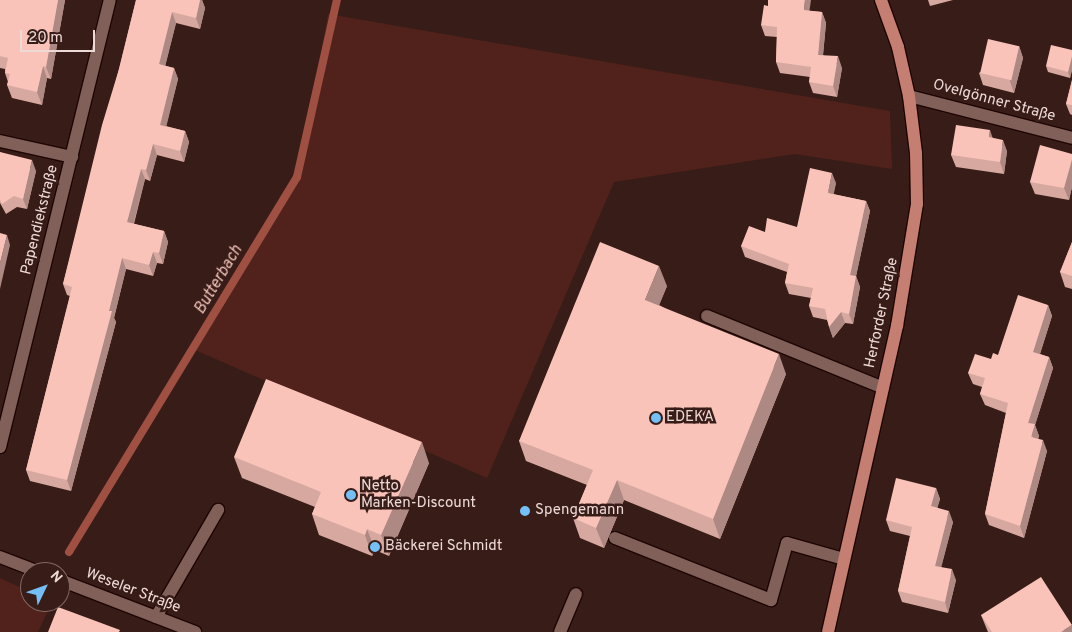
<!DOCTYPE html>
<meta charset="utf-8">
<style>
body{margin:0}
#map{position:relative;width:1072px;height:632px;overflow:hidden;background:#381c17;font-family:Overpass,sans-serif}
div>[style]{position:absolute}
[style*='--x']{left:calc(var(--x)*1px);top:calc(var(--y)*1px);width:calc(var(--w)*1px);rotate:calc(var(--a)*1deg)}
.green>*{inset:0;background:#51221b}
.stream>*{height:8px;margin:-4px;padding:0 4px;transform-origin:4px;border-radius:4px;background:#9f5043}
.roads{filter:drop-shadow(1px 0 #1e0503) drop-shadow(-1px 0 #1e0503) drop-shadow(0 1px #1e0503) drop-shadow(0 -1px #1e0503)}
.minor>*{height:12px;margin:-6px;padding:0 6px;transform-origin:6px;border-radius:6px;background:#816059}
.major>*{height:12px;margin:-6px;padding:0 6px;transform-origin:6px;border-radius:6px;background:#c47e72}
.wall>*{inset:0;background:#d6a89f}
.shaded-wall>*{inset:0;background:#ae8882}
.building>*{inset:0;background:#f9c3b9;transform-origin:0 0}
.dots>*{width:14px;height:14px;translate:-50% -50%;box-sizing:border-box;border:2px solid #381c17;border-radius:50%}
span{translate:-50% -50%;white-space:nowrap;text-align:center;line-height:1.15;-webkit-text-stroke:5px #381c17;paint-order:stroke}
.street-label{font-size:15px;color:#edd9d6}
.poi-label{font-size:15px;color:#edd9d6}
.left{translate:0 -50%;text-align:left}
.water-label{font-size:16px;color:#f2c3bb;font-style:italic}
.north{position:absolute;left:20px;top:562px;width:50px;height:50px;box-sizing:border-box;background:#381c17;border:1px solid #806863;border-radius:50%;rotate:48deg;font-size:14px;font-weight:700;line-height:20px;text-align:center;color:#edd9d6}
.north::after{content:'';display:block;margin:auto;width:18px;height:22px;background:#74c0f6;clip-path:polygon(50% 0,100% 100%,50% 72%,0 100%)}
.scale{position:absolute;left:20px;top:30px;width:75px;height:22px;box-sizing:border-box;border:2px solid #edd9d6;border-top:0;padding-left:6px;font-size:15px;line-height:18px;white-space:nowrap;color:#edd9d6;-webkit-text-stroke:4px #381c17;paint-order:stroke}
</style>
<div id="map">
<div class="green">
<i style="clip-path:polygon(328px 14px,890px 111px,892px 169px,795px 154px,614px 182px,487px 478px,193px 349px,300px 176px)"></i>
<i style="clip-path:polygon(0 578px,30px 592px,30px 602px,52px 602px,38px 632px,0 632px)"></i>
</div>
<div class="stream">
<i style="--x:69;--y:552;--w:439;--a:-58.7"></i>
<i style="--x:297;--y:177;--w:181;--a:-77.3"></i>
</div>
<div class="roads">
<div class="minor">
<i style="--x:909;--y:96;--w:168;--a:14.4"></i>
<i style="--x:0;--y:141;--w:74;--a:12.5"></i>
<i style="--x:707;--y:316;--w:190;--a:22.2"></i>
<i style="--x:0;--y:447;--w:460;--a:-76.2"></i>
<i style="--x:615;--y:538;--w:168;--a:21.7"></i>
<i style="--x:771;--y:600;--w:59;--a:-74.3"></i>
<i style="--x:787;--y:543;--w:59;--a:15.7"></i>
<i style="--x:0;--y:557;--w:42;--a:21"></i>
<i style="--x:60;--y:580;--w:145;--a:21.1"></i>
<i style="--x:156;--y:617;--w:124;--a:-59.9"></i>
<i style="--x:560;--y:632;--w:41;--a:-67.2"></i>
</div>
<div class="major">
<i style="--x:828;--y:632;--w:314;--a:-77.3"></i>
<i style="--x:897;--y:326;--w:124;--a:-80.7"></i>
<i style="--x:917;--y:204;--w:51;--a:-91.1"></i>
<i style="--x:916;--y:153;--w:57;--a:-97"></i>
<i style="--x:909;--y:96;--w:50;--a:-102.7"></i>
<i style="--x:898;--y:47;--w:50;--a:-109.9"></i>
</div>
</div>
<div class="wall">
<i style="clip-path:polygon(0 0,65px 0,51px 79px,47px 78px,42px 105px,12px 98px,7px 85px,8px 82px,5px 73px,5px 69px,0 68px)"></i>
<i style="clip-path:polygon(136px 0,202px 0,205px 8px,200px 29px,176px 23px,165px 66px,174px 68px,178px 79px,166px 126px,185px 131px,189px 142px,184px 162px,157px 155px,150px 181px,145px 179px,134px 224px,164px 231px,168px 242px,163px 264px,157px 263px,153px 276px,126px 269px,114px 318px,116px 322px,71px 491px,30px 481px,26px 470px,70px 296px,67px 295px,63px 284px,119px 69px)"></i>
<i style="clip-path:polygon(928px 0,953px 0,930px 6px)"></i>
<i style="clip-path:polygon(810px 11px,822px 12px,826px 23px,823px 55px,842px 68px,837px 97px,813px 93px,809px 82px,810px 77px,780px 73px,776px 62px,777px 37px,765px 36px,761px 25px)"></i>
<i style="clip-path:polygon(1019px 46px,1023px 58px,1014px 93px,983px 85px,979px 73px)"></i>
<i style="clip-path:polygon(1072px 50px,1072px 70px,1070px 78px,1048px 72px,1046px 66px)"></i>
<i style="clip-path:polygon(1072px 80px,1072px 115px,1070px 114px,1066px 104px)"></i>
<i style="clip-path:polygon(993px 138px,1007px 151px,1004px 174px,956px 167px,951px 155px)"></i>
<i style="clip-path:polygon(0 152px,36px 171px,27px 209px,17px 207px,6px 214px,0 203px)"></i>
<i style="clip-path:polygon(1072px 154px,1072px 187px,1069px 200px,1035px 194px,1030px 182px)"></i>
<i style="clip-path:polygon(836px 183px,833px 194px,866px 201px,870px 211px,856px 276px,860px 287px,853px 324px,845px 323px,833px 338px,827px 320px,813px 317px,809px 306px,811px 298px,789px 294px,785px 283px,787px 272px,745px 257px,741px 246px,765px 232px,797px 227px)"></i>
<i style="clip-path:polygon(1072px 242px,1072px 289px,1065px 287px,1060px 272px)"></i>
<i style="clip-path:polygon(667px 286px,659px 305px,786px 374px,720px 539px,624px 500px,604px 548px,580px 538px,573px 518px,587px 485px,526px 461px,519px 441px)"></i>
<i style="clip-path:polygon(1048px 305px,1052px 316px,1040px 354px,1049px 357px,1053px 368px,1035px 425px,1039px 436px,1038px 439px,1047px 451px,1024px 538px,989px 525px,985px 514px,1006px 413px,985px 405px,980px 394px,982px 387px,973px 384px,968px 373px,998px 355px)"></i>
<i style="clip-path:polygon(234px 457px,429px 463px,389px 556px,375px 550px,372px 556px,319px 535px,312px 514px,315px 507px,242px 478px)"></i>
<i style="clip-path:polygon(936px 488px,940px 499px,937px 508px,953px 522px,941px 567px,956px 580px,948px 613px,902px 602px,898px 591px,910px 536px,890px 531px,886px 520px)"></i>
<i style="clip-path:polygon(981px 615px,1072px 632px,988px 632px)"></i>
</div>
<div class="shaded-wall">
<i style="clip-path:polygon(58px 0,65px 0,51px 79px,46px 67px)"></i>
<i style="clip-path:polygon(200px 0,202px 0,205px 8px,200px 29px,196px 18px)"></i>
<i style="clip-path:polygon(805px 0,811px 0,808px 21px,804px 10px)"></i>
<i style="clip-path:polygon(172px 12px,176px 23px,163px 75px,159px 64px)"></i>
<i style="clip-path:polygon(822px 12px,826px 23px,822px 66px,818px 55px)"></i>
<i style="clip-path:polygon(1019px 46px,1023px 58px,1014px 93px,1010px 81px)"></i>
<i style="clip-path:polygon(838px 56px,842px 68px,837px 97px,833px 86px)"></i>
<i style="clip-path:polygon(1072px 56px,1072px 70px,1070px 78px,1068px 72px)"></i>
<i style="clip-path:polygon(43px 66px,47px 78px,42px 105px,37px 92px)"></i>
<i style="clip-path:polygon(174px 68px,178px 79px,164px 136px,160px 125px)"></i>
<i style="clip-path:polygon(990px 130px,994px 142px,989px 137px)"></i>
<i style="clip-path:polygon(185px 131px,189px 142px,184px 162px,180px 151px)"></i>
<i style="clip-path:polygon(1003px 140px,1007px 151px,1004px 174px,1000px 162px)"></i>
<i style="clip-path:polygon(153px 144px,157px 155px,150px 181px,146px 170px)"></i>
<i style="clip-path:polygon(1072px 159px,1072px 187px,1069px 200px,1064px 188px)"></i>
<i style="clip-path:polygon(32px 160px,36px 171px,27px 209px,23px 199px)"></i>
<i style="clip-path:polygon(141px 169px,145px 179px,131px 233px,127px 222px)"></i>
<i style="clip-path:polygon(832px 173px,836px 183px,832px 203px,828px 193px)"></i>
<i style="clip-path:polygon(866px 201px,870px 211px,854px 286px,850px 275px)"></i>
<i style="clip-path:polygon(164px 231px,168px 242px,163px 264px,159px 253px)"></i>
<i style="clip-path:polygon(7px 235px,10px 245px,0 289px,0 263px)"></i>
<i style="clip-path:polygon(153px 252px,157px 263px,153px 276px,149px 265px)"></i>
<i style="clip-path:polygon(122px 258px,126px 269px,114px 318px,116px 322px,71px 491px,67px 480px)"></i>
<i style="clip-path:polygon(659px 266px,667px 286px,653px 320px,645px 300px)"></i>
<i style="clip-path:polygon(856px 276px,860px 287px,853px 324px,849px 314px)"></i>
<i style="clip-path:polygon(1048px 305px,1052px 316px,1037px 363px,1033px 352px)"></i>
<i style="clip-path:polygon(841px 312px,845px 323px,833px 338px,829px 327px)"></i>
<i style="clip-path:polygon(779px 354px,786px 374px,720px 539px,713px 519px)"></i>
<i style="clip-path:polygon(1049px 357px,1053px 368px,1035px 425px,1039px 436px,1036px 448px,1028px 423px)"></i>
<i style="clip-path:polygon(1043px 440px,1047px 451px,1024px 538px,1020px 526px)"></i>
<i style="clip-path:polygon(422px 442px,429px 463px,389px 556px,381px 535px)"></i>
<i style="clip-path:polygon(617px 480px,624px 500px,604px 548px,596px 528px)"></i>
<i style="clip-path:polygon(936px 488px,940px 499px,935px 517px,931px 506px)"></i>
<i style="clip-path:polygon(949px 511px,953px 522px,939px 576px,935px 566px)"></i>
<i style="clip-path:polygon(367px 529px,375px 550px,372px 556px,365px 535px)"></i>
<i style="clip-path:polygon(952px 569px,956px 580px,948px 613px,945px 602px)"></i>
<i style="clip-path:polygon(1072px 625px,1072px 632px,1061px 632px)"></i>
</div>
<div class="building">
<i style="clip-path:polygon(0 0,58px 0,46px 67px,43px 66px,37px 92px,7px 85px,10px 74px,5px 73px,8px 58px,0 56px)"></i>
<i style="clip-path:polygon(136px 0,200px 0,196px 18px,172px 12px,159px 64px,174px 68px,160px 125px,185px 131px,180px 151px,153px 144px,146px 170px,141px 169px,127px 222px,164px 231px,159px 253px,153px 252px,149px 265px,122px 258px,109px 311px,112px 311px,67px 480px,26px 470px,72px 287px,63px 284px,102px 125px,119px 69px)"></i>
<i style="clip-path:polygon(768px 0,805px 0,804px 10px,822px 12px,818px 55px,838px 56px,833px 86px,809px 82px,811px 67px,776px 62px,777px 27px,761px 25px,764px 5px,768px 6px)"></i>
<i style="left:988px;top:39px;width:32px;height:35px;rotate:13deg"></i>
<i style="clip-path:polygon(1051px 45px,1072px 50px,1072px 56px,1068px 72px,1046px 66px)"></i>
<i style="clip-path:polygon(1072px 80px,1072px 105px,1066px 104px)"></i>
<i style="clip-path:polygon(956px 125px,990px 130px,989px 137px,1003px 140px,1000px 162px,951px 155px)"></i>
<i style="clip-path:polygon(1040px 145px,1072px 154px,1072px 159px,1064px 188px,1030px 182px)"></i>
<i style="clip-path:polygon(0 152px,32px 160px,23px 199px,14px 196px,2px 204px,0 200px)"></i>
<i style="clip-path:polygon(810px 168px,832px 173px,828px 193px,866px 201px,850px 275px,856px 276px,849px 314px,841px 312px,829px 327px,825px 309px,809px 306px,813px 288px,785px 283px,789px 264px,741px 246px,749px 226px,765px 232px,767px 218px,797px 227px)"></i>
<i style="clip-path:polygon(0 233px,7px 235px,0 263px)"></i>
<i style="clip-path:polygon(600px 242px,659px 266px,645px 300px,779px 354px,713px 519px,617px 480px,596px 528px,573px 518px,593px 470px,519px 441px)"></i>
<i style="clip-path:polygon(1072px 242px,1072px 276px,1060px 272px)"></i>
<i style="clip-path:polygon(1018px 295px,1048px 305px,1033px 352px,1049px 357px,1028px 423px,1035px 424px,1031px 437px,1043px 440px,1020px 526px,985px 514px,1008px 403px,980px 394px,985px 378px,968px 373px,975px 354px,991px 359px,993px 353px,998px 355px)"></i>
<i style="clip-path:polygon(266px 379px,422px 442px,381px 535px,367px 529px,365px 535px,312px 514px,321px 492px,234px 457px)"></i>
<i style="clip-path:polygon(896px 478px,936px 488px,931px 506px,949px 511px,935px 566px,952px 569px,945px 602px,898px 591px,912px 527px,886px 520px)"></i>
<i style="clip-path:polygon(1041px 577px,1072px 625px,1061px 632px,992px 632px,981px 615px)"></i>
<i style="clip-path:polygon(58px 607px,120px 630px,119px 632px,48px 632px)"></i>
</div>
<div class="dots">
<i style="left:656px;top:418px;background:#74c0f6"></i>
<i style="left:351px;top:495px;background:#74c0f6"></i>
<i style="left:525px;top:511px;background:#74c0f6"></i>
<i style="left:375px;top:547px;background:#74c0f6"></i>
</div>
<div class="street-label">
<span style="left:994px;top:101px;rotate:15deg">Ovelgönner Straße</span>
<span style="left:40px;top:220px;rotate:-76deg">Papendiekstraße</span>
<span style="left:882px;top:313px;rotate:-78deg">Herforder Straße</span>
<span style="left:133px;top:591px;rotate:21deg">Weseler Straße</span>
</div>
<div class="poi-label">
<span class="left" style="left:666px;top:418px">EDEKA</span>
<span class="left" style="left:361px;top:495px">Netto<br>Marken-Discount</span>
<span class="left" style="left:535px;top:511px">Spengemann</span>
<span class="left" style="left:385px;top:547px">Bäckerei Schmidt</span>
</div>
<div class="water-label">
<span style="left:219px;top:280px;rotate:-59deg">Butterbach</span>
</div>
<div class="north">N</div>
<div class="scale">20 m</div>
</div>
